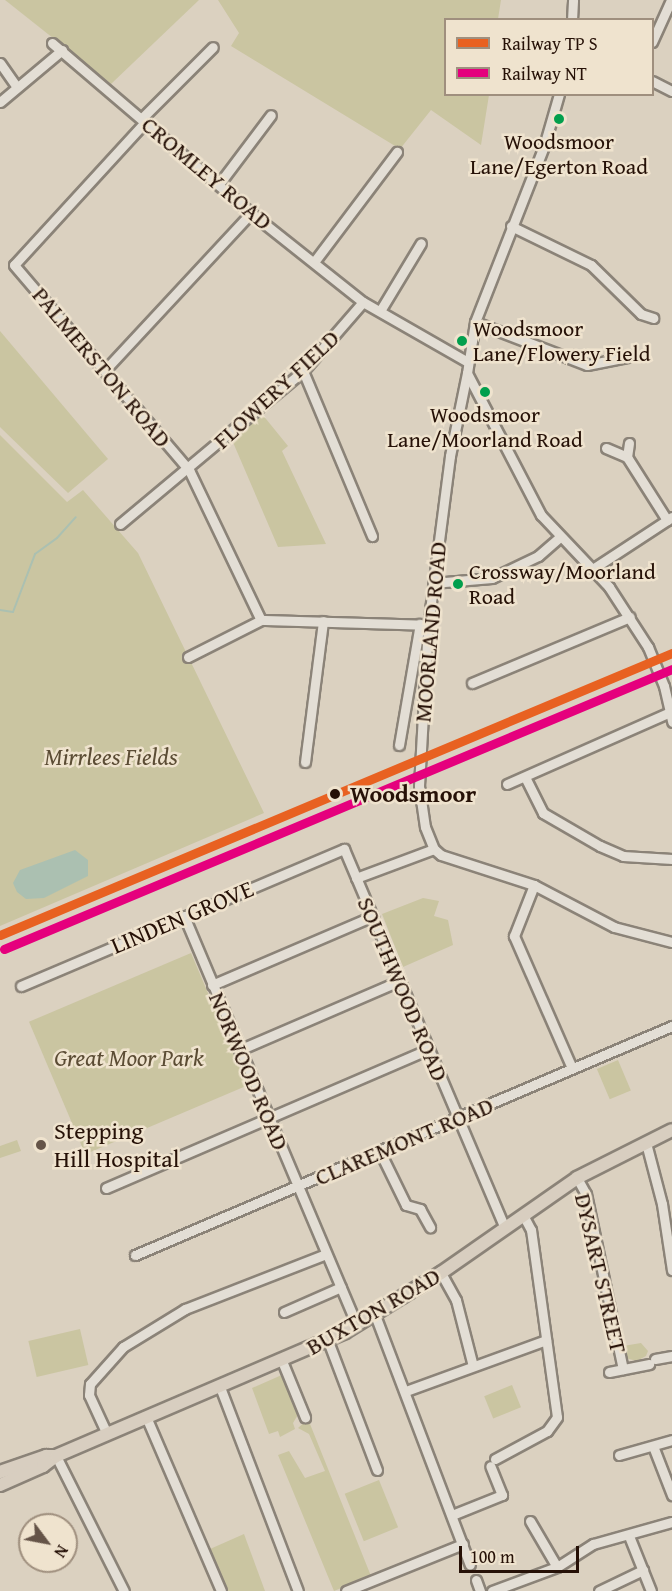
<!DOCTYPE html>
<style>
body{margin:0}
#map{position:relative;width:672px;height:1591px;overflow:hidden;background:#dbd1c0;font-family:"Gentium Book Plus",serif}
div>[style]{position:absolute}
[style*='--x']{left:calc(var(--x)*1px);top:calc(var(--y)*1px);width:calc(var(--w)*1px);rotate:calc(var(--a)*1deg)}
.green>*{inset:0;background:#cac5a1;transform-origin:0 0}
.water>*{inset:0;background:#abc0b1}
.stream>*{height:2px;margin:-1px;padding:0 1px;transform-origin:1px;border-radius:1px;background:#abc0b1}
.roads{filter:drop-shadow(2px 0 #8b8378) drop-shadow(-2px 0 #8b8378) drop-shadow(0 2px #8b8378) drop-shadow(0 -2px #8b8378)}
.minor>*{height:9px;margin:-4.5px;padding:0 4.5px;transform-origin:4.5px;border-radius:4.5px;background:#e3ded5}
.highway>*{height:12px;margin:-6px;padding:0 6px;transform-origin:6px;border-radius:6px;background:#d8cec0}
.rail-1>*{height:9px;margin:-4.5px;padding:0 4.5px;transform-origin:4.5px;border-radius:4.5px;background:#e86121}
.rail-2>*{height:9px;margin:-4.5px;padding:0 4.5px;transform-origin:4.5px;border-radius:4.5px;background:#e5007d}
.dots>*{width:16px;height:16px;translate:-50% -50%;box-sizing:border-box;border:3px solid #efe3ce;border-radius:50%}
span{translate:-50% -50%;white-space:nowrap;text-align:center;line-height:1.15;-webkit-text-stroke:5px #efe3ce;paint-order:stroke}
.bus-label{font-size:22px;color:#261107}
.left{translate:0 -50%;text-align:left}
.street-label{font-size:24px;color:#261107}
.park-label{font-size:24px;color:#5b4c34;font-style:italic}
.stop-label{font-size:24px;color:#261107;font-weight:700}
.poi-label{font-size:24px;color:#261107}
.legend{position:absolute;left:444px;top:18px;width:210px;height:78px;box-sizing:border-box;background:#efe3ce;border:2px solid #9f8f7e;margin:0;padding:8px 10px;list-style:none;font-size:18px;color:#261107}
.legend li{display:flex;align-items:center;gap:12px;height:30px}
.legend b{width:30px;border:2px solid #9f8f7e}
.north{position:absolute;left:18px;top:1513px;width:60px;height:60px;box-sizing:border-box;background:#efe3ce;border:2px solid #9f8f7e;border-radius:50%;rotate:122deg;font-size:16px;font-weight:700;line-height:24px;text-align:center;color:#261107}
.north::after{content:'';display:block;margin:auto;width:21px;height:27px;background:#655448;clip-path:polygon(50% 0,100% 100%,50% 72%,0 100%)}
.scale{position:absolute;left:459px;top:1546px;width:120px;height:27px;box-sizing:border-box;border:3px solid #261107;border-top:0;padding-left:8px;font-size:18px;line-height:21px;white-space:nowrap;color:#261107;-webkit-text-stroke:4px #efe3ce;paint-order:stroke}
</style>
<div id="map">
<div class="green">
<i style="clip-path:polygon(5px 0,199px 0,111px 84px)"></i>
<i style="clip-path:polygon(218px 0,501px 0,498px 19px,446px 20px,446px 94px,489px 95px,481px 145px,431px 110px,400px 149px,231px 46px,239px 33px)"></i>
<i style="clip-path:polygon(0 331px,108px 459px,68px 493px,0 427px)"></i>
<i style="clip-path:polygon(262px 414px,288px 446px,282px 451px,326px 544px,278px 547px,232px 440px)"></i>
<i style="clip-path:polygon(0 435px,67px 502px,83px 490px,138px 553px,264px 813px,0 926px)"></i>
<i style="clip-path:polygon(423px 898px,439px 901px,434px 916px,448px 920px,453px 945px,403px 967px,382px 914px)"></i>
<i style="left:191px;top:953px;width:144px;height:176px;rotate:67deg"></i>
<i style="left:618px;top:1060px;width:33px;height:23px;rotate:67deg"></i>
<i style="clip-path:polygon(17px 1140px,21px 1151px,0 1158px,0 1146px)"></i>
<i style="left:80px;top:1329px;width:37px;height:53px;rotate:77deg"></i>
<i style="clip-path:polygon(641px 1343px,648px 1351px,646px 1356px,637px 1361px,625px 1358px,623px 1346px)"></i>
<i style="clip-path:polygon(284px 1374px,299px 1413px,293px 1423px,295px 1429px,280px 1437px,278px 1431px,269px 1434px,252px 1388px)"></i>
<i style="left:512px;top:1385px;width:24px;height:30px;rotate:68deg"></i>
<i style="clip-path:polygon(308px 1419px,371px 1576px,334px 1591px,278px 1455px,289px 1451px,305px 1478px,325px 1471px,309px 1434px,298px 1428px)"></i>
<i style="left:379px;top:1480px;width:51px;height:37px;rotate:68deg"></i>
<i style="clip-path:polygon(244px 1534px,265px 1591px,227px 1591px,210px 1549px)"></i>
</div>
<div class="water">
<i style="clip-path:polygon(75px 850px,88px 860px,88px 876px,44px 898px,26px 899px,17px 892px,13px 883px,20px 870px)"></i>
</div>
<div class="stream">
<i style="--x:0;--y:610;--w:13;--a:9"></i>
<i style="--x:13;--y:612;--w:62;--a:-69.2"></i>
<i style="--x:35;--y:554;--w:27;--a:-36"></i>
<i style="--x:57;--y:538;--w:28;--a:-48"></i>
</div>
<div class="roads">
<div class="minor">
<i style="--x:572;--y:20;--w:20;--a:-87"></i>
<i style="--x:652;--y:42;--w:46;--a:-65.7"></i>
<i style="--x:52;--y:43;--w:262;--a:40.5"></i>
<i style="--x:251;--y:213;--w:143;--a:38.5"></i>
<i style="--x:0;--y:63;--w:29;--a:55"></i>
<i style="--x:652;--y:81;--w:22;--a:27"></i>
<i style="--x:559;--y:94;--w:54;--a:106.1"></i>
<i style="--x:544;--y:146;--w:189;--a:111.4"></i>
<i style="--x:475;--y:322;--w:52;--a:98.9"></i>
<i style="--x:467;--y:373;--w:160;--a:62.5"></i>
<i style="--x:541;--y:515;--w:99;--a:46.6"></i>
<i style="--x:609;--y:587;--w:72;--a:57"></i>
<i style="--x:648;--y:647;--w:42;--a:67.7"></i>
<i style="--x:664;--y:686;--w:37;--a:77"></i>
<i style="--x:0;--y:102;--w:81;--a:-40"></i>
<i style="--x:142;--y:118;--w:100;--a:-45"></i>
<i style="--x:146;--y:121;--w:195;--a:132.5"></i>
<i style="--x:14;--y:265;--w:270;--a:49.5"></i>
<i style="--x:189;--y:470;--w:166;--a:64.4"></i>
<i style="--x:219;--y:184;--w:86;--a:-53"></i>
<i style="--x:511;--y:226;--w:89;--a:26"></i>
<i style="--x:591;--y:265;--w:70;--a:44.4"></i>
<i style="--x:641;--y:314;--w:13;--a:18"></i>
<i style="--x:314;--y:262;--w:138;--a:-53"></i>
<i style="--x:380;--y:311;--w:79;--a:-58.9"></i>
<i style="--x:475;--y:322;--w:120;--a:21"></i>
<i style="--x:587;--y:365;--w:41;--a:-11.3"></i>
<i style="--x:105;--y:370;--w:214;--a:-47.1"></i>
<i style="--x:303;--y:371;--w:179;--a:67.3"></i>
<i style="--x:467;--y:373;--w:85;--a:101.6"></i>
<i style="--x:450;--y:456;--w:170;--a:97.4"></i>
<i style="--x:428;--y:625;--w:161;--a:93.2"></i>
<i style="--x:419;--y:786;--w:41;--a:81.7"></i>
<i style="--x:425;--y:827;--w:24;--a:68"></i>
<i style="--x:434;--y:849;--w:9;--a:41"></i>
<i style="--x:441;--y:855;--w:98;--a:17.9"></i>
<i style="--x:534;--y:885;--w:90;--a:27.7"></i>
<i style="--x:614;--y:927;--w:60;--a:14.5"></i>
<i style="--x:629;--y:443;--w:14;--a:98"></i>
<i style="--x:627;--y:457;--w:75;--a:57.6"></i>
<i style="--x:606;--y:448;--w:23;--a:23"></i>
<i style="--x:120;--y:524;--w:239;--a:-39.9"></i>
<i style="--x:303;--y:371;--w:91;--a:-49"></i>
<i style="--x:363;--y:302;--w:119;--a:29.8"></i>
<i style="--x:594;--y:568;--w:93;--a:-33.2"></i>
<i style="--x:433;--y:583;--w:59;--a:-4.8"></i>
<i style="--x:492;--y:578;--w:51;--a:-25.6"></i>
<i style="--x:538;--y:556;--w:28;--a:-41"></i>
<i style="--x:188;--y:657;--w:82;--a:-26.9"></i>
<i style="--x:261;--y:620;--w:167;--a:1.7"></i>
<i style="--x:472;--y:683;--w:171;--a:-22.7"></i>
<i style="--x:399;--y:745;--w:123;--a:-80.2"></i>
<i style="--x:305;--y:762;--w:142;--a:-82.7"></i>
<i style="--x:525;--y:777;--w:40;--a:63.4"></i>
<i style="--x:543;--y:813;--w:66;--a:30.1"></i>
<i style="--x:600;--y:846;--w:25;--a:23"></i>
<i style="--x:623;--y:856;--w:49;--a:3.5"></i>
<i style="--x:507;--y:784;--w:178;--a:-23.8"></i>
<i style="--x:356;--y:878;--w:83;--a:-20.4"></i>
<i style="--x:534;--y:885;--w:55;--a:111.4"></i>
<i style="--x:514;--y:936;--w:144;--a:66.3"></i>
<i style="--x:184;--y:916;--w:444;--a:67.1"></i>
<i style="--x:212;--y:985;--w:173;--a:-23.2"></i>
<i style="--x:21;--y:986;--w:351;--a:-23"></i>
<i style="--x:344;--y:849;--w:412;--a:67"></i>
<i style="--x:239;--y:1050;--w:174;--a:-23.3"></i>
<i style="--x:646;--y:1143;--w:63;--a:75.3"></i>
<i style="--x:662;--y:1204;--w:67;--a:81.4"></i>
<i style="--x:380;--y:1152;--w:59;--a:63.9"></i>
<i style="--x:406;--y:1205;--w:15;--a:16"></i>
<i style="--x:420;--y:1209;--w:21;--a:61"></i>
<i style="--x:577;--y:1178;--w:18;--a:61"></i>
<i style="--x:586;--y:1194;--w:179;--a:78.1"></i>
<i style="--x:106;--y:1188;--w:352;--a:-23.3"></i>
<i style="--x:135;--y:1255;--w:584;--a:-23.1"></i>
<i style="--x:441;--y:1273;--w:31;--a:61"></i>
<i style="--x:456;--y:1300;--w:68;--a:75.6"></i>
<i style="--x:284;--y:1312;--w:62;--a:-23.7"></i>
<i style="--x:375;--y:1315;--w:267;--a:69.2"></i>
<i style="--x:328;--y:1341;--w:138;--a:69.2"></i>
<i style="--x:655;--y:1359;--w:17;--a:-10"></i>
<i style="--x:282;--y:1361;--w:61;--a:67.7"></i>
<i style="--x:609;--y:1372;--w:41;--a:-11.3"></i>
<i style="--x:220;--y:1387;--w:218;--a:69.1"></i>
<i style="--x:406;--y:1391;--w:149;--a:-20"></i>
<i style="--x:147;--y:1419;--w:187;--a:66.7"></i>
<i style="--x:107;--y:1434;--w:43;--a:-114.8"></i>
<i style="--x:89;--y:1395;--w:11;--a:-85"></i>
<i style="--x:90;--y:1384;--w:50;--a:-48.3"></i>
<i style="--x:123;--y:1347;--w:73;--a:-31.5"></i>
<i style="--x:185;--y:1309;--w:151;--a:-21.3"></i>
<i style="--x:653;--y:1446;--w:53;--a:68.8"></i>
<i style="--x:619;--y:1455;--w:55;--a:-15.8"></i>
<i style="--x:56;--y:1456;--w:151;--a:63.3"></i>
<i style="--x:495;--y:1459;--w:59;--a:-28.3"></i>
<i style="--x:547;--y:1431;--w:17;--a:-54"></i>
<i style="--x:557;--y:1417;--w:189;--a:-97.9"></i>
<i style="--x:531;--y:1230;--w:17;--a:-118"></i>
<i style="--x:452;--y:1515;--w:54;--a:-21.8"></i>
<i style="--x:502;--y:1495;--w:31;--a:-112"></i>
<i style="--x:530;--y:1521;--w:53;--a:59.6"></i>
<i style="--x:629;--y:1536;--w:59;--a:68.2"></i>
<i style="--x:476;--y:1580;--w:12;--a:70"></i>
<i style="--x:346;--y:1591;--w:126;--a:-21.9"></i>
<i style="--x:492;--y:1591;--w:69;--a:-20.3"></i>
<i style="--x:557;--y:1567;--w:43;--a:-32.6"></i>
<i style="--x:593;--y:1544;--w:82;--a:-15.6"></i>
<i style="--x:599;--y:1591;--w:49;--a:-25.5"></i>
</div>
<div class="highway">
<i style="--x:0;--y:1472;--w:49;--a:-19.2"></i>
<i style="--x:46;--y:1456;--w:10;--a:0"></i>
<i style="--x:0;--y:1485;--w:47;--a:-23.8"></i>
<i style="--x:43;--y:1466;--w:16;--a:-38"></i>
<i style="--x:56;--y:1456;--w:314;--a:-23.2"></i>
<i style="--x:345;--y:1332;--w:113;--a:-31.6"></i>
<i style="--x:441;--y:1273;--w:166;--a:-34.9"></i>
<i style="--x:577;--y:1178;--w:106;--a:-26.8"></i>
</div>
</div>
<div class="rail-1">
<i style="--x:0;--y:935;--w:729;--a:-22.77"></i>
</div>
<div class="rail-2">
<i style="--x:4;--y:949;--w:724;--a:-22.74"></i>
</div>
<div class="dots">
<i style="left:559px;top:119px;background:#029f4d"></i>
<i style="left:462px;top:341px;background:#029f4d"></i>
<i style="left:485px;top:392px;background:#029f4d"></i>
<i style="left:458px;top:584px;background:#029f4d"></i>
<i style="left:335px;top:794px;background:#261107"></i>
<i style="left:41px;top:1145px;background:#655448"></i>
</div>
<div class="bus-label">
<span style="left:559px;top:154px">Woodsmoor<br>Lane/Egerton Road</span>
<span class="left" style="left:473px;top:341px">Woodsmoor<br>Lane/Flowery Field</span>
<span style="left:485px;top:427px">Woodsmoor<br>Lane/Moorland Road</span>
<span class="left" style="left:469px;top:584px">Crossway/Moorland<br>Road</span>
</div>
<div class="street-label">
<span style="left:207px;top:173px;rotate:40deg">CROMLEY ROAD</span>
<span style="left:102px;top:367px;rotate:50deg">PALMERSTON ROAD</span>
<span style="left:276px;top:389px;rotate:-43deg">FLOWERY FIELD</span>
<span style="left:430px;top:632px;rotate:-85deg">MOORLAND ROAD</span>
<span style="left:182px;top:917px;rotate:-23deg">LINDEN GROVE</span>
<span style="left:403px;top:989px;rotate:67deg">SOUTHWOOD ROAD</span>
<span style="left:249px;top:1071px;rotate:67deg">NORWOOD ROAD</span>
<span style="left:404px;top:1141px;rotate:-23deg">CLAREMONT ROAD</span>
<span style="left:601px;top:1273px;rotate:77deg">DYSART STREET</span>
<span style="left:373px;top:1311px;rotate:-30deg">BUXTON ROAD</span>
</div>
<div class="park-label">
<span style="left:111px;top:757px">Mirrlees Fields</span>
<span style="left:129px;top:1058px">Great Moor Park</span>
</div>
<div class="stop-label">
<span class="left" style="left:350px;top:794px">Woodsmoor</span>
</div>
<div class="poi-label">
<span class="left" style="left:54px;top:1145px">Stepping<br>Hill Hospital</span>
</div>
<ul class="legend">
<li><b style="height:8px;background:#e86121"></b>Railway TP S</li>
<li><b style="height:8px;background:#e5007d"></b>Railway NT</li>
</ul>
<div class="north">N</div>
<div class="scale">100 m</div>
</div>
